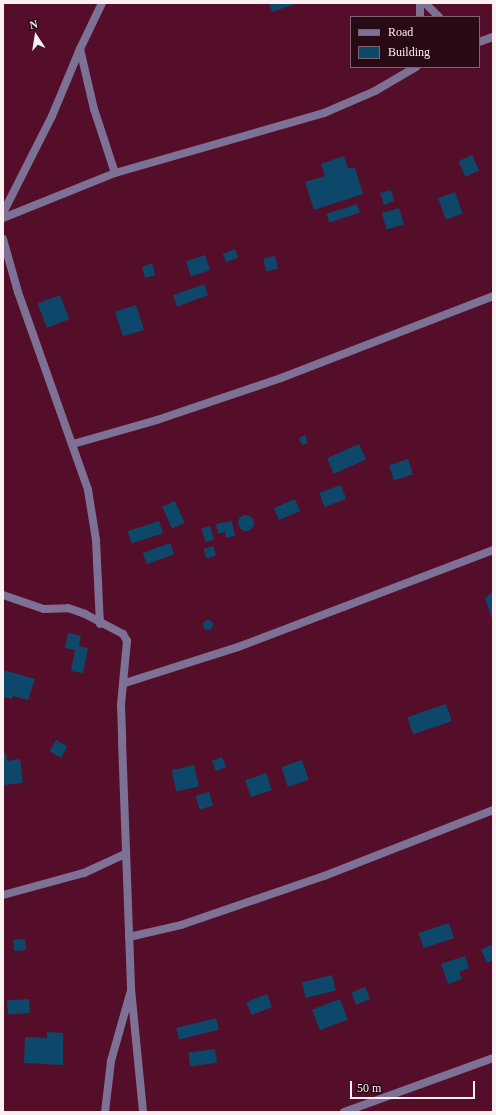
<!DOCTYPE html>
<style>
body{margin:0}
#map{position:relative;width:496px;height:1115px;overflow:hidden;background:#540e2a;font-family:Georgia,serif}
div>[style]{position:absolute}
[style*='--x']{left:calc(var(--x)*1px);top:calc(var(--y)*1px);width:calc(var(--w)*1px);rotate:calc(var(--a)*1deg)}
.building>*{inset:0;background:#0d486b;transform-origin:0 0}
.round{border-radius:50%}
.street>*{height:8px;margin:-4px;padding:0 4px;transform-origin:4px;border-radius:4px;background:#7e7196}
span{translate:-50% -50%;white-space:nowrap;text-align:center;line-height:1.15;-webkit-text-stroke:3px #280a15;paint-order:stroke}
.frame{position:absolute;inset:0;border:4px solid #f9f0f2;pointer-events:none}
.legend{position:absolute;left:350px;top:16px;width:130px;height:52px;box-sizing:border-box;background:#280a15;border:1px solid #7c666d;margin:0;padding:5px 7px;list-style:none;font-size:12px;color:#f9f0f2}
.legend li{display:flex;align-items:center;gap:8px;height:20px}
.legend b{width:20px;border:1px solid #7c666d}
.north{position:absolute;left:16px;top:16px;width:40px;height:40px;-webkit-text-stroke:3px #280a15;paint-order:stroke;rotate:348deg;font-size:11px;font-weight:700;line-height:16px;text-align:center;color:#f9f0f2}
.north::after{content:'';display:block;margin:auto;width:14px;height:18px;background:#f9f0f2;clip-path:polygon(50% 0,100% 100%,50% 72%,0 100%)}
.scale{position:absolute;left:350px;top:1081px;width:125px;height:18px;box-sizing:border-box;border:2px solid #f9f0f2;border-top:0;padding-left:5px;font-size:12px;line-height:14px;white-space:nowrap;color:#f9f0f2;-webkit-text-stroke:3px #280a15;paint-order:stroke}
</style>
<div id="map">
<div class="building">
<i style="clip-path:polygon(269px 3px,298px 3px,272px 12px)"></i>
<i style="left:472px;top:155px;width:17px;height:15px;rotate:65deg"></i>
<i style="clip-path:polygon(344px 156px,348px 168px,355px 168px,363px 194px,314px 210px,305px 182px,325px 176px,321px 164px)"></i>
<i style="clip-path:polygon(391px 190px,394px 201px,384px 205px,380px 193px)"></i>
<i style="left:455px;top:192px;width:23px;height:18px;rotate:70deg"></i>
<i style="left:357px;top:204px;width:9px;height:32px;rotate:72deg"></i>
<i style="left:399px;top:208px;width:17px;height:18px;rotate:73deg"></i>
<i style="left:235px;top:249px;width:9px;height:13px;rotate:69deg"></i>
<i style="left:205px;top:255px;width:16px;height:20px;rotate:72deg"></i>
<i style="left:275px;top:256px;width:13px;height:12px;rotate:77deg"></i>
<i style="clip-path:polygon(152px 263px,155px 275px,145px 278px,142px 267px)"></i>
<i style="left:204px;top:284px;width:12px;height:33px;rotate:70deg"></i>
<i style="left:60px;top:295px;width:26px;height:24px;rotate:69deg"></i>
<i style="left:136px;top:305px;width:26px;height:22px;rotate:72deg"></i>
<i style="clip-path:polygon(305px 435px,308px 443px,302px 445px,299px 438px)"></i>
<i style="left:359px;top:444px;width:17px;height:35px;rotate:66deg"></i>
<i style="left:408px;top:459px;width:16px;height:20px;rotate:72deg"></i>
<i style="left:341px;top:485px;width:15px;height:23px;rotate:70deg"></i>
<i style="left:295px;top:499px;width:13px;height:23px;rotate:67deg"></i>
<i style="left:175px;top:501px;width:24px;height:14px;rotate:66deg"></i>
<i class="round" style="left:238px;top:515px;width:16px;height:16px"></i>
<i style="left:159px;top:521px;width:13px;height:33px;rotate:72deg"></i>
<i style="clip-path:polygon(232px 521px,235px 536px,226px 538px,225px 532px,218px 534px,216px 524px)"></i>
<i style="left:210px;top:526px;width:14px;height:9px;rotate:73deg"></i>
<i style="left:170px;top:543px;width:12px;height:29px;rotate:70deg"></i>
<i style="left:213px;top:546px;width:10px;height:10px;rotate:73deg"></i>
<i style="clip-path:polygon(493px 592px,493px 622px,485px 598px)"></i>
<i class="round" style="left:203px;top:620px;width:10px;height:10px"></i>
<i style="clip-path:polygon(68px 633px,81px 636px,79px 646px,88px 648px,83px 673px,71px 671px,75px 650px,65px 648px)"></i>
<i style="clip-path:polygon(3px 670px,35px 679px,28px 700px,13px 696px,12px 699px,3px 697px)"></i>
<i style="left:446px;top:704px;width:18px;height:41px;rotate:71deg"></i>
<i style="left:56px;top:740px;width:13px;height:13px;rotate:29deg"></i>
<i style="clip-path:polygon(6px 753px,7px 761px,20px 759px,23px 783px,3px 785px,3px 754px)"></i>
<i style="left:222px;top:757px;width:11px;height:11px;rotate:68deg"></i>
<i style="left:302px;top:760px;width:21px;height:22px;rotate:71deg"></i>
<i style="left:194px;top:765px;width:22px;height:23px;rotate:77deg"></i>
<i style="left:266px;top:773px;width:18px;height:22px;rotate:71deg"></i>
<i style="left:209px;top:792px;width:14px;height:14px;rotate:73deg"></i>
<i style="left:449px;top:923px;width:16px;height:32px;rotate:72deg"></i>
<i style="left:25px;top:939px;width:11px;height:12px;rotate:85deg"></i>
<i style="clip-path:polygon(493px 944px,493px 960px,487px 963px,481px 950px)"></i>
<i style="clip-path:polygon(465px 956px,469px 968px,459px 972px,462px 979px,448px 984px,441px 964px)"></i>
<i style="left:332px;top:975px;width:16px;height:31px;rotate:76deg"></i>
<i style="left:365px;top:987px;width:13px;height:15px;rotate:67deg"></i>
<i style="left:267px;top:994px;width:14px;height:22px;rotate:69deg"></i>
<i style="left:29px;top:999px;width:14px;height:22px;rotate:86deg"></i>
<i style="left:340px;top:999px;width:22px;height:30px;rotate:69deg"></i>
<i style="left:216px;top:1018px;width:12px;height:41px;rotate:76deg"></i>
<i style="clip-path:polygon(47px 1032px,63px 1033px,63px 1065px,24px 1063px,25px 1037px,47px 1038px)"></i>
<i style="left:215px;top:1049px;width:14px;height:27px;rotate:82deg"></i>
</div>
<div class="street">
<i style="--x:420;--y:3;--w:14;--a:90"></i>
<i style="--x:425;--y:3;--w:20;--a:45"></i>
<i style="--x:479;--y:42;--w:15;--a:-20"></i>
<i style="--x:80;--y:49;--w:62;--a:76.9"></i>
<i style="--x:94;--y:109;--w:67;--a:71.8"></i>
<i style="--x:3;--y:213;--w:109;--a:-63.2"></i>
<i style="--x:52;--y:116;--w:73;--a:-67.3"></i>
<i style="--x:80;--y:49;--w:51;--a:-64.4"></i>
<i style="--x:3;--y:218;--w:121;--a:-21.9"></i>
<i style="--x:115;--y:173;--w:217;--a:-16"></i>
<i style="--x:324;--y:113;--w:56;--a:-23.3"></i>
<i style="--x:375;--y:91;--w:48;--a:-30.3"></i>
<i style="--x:3;--y:239;--w:55;--a:74.2"></i>
<i style="--x:18;--y:292;--w:210;--a:70.5"></i>
<i style="--x:88;--y:490;--w:51;--a:80.9"></i>
<i style="--x:96;--y:540;--w:84;--a:87.3"></i>
<i style="--x:73;--y:444;--w:87;--a:-15.9"></i>
<i style="--x:157;--y:420;--w:131;--a:-18.7"></i>
<i style="--x:281;--y:378;--w:227;--a:-21.1"></i>
<i style="--x:3;--y:595;--w:43;--a:18.9"></i>
<i style="--x:44;--y:609;--w:24;--a:-2"></i>
<i style="--x:68;--y:608;--w:18;--a:19"></i>
<i style="--x:85;--y:614;--w:43;--a:27.8"></i>
<i style="--x:123;--y:634;--w:8;--a:60"></i>
<i style="--x:127;--y:641;--w:64;--a:95.4"></i>
<i style="--x:121;--y:705;--w:36;--a:88"></i>
<i style="--x:122;--y:741;--w:248;--a:87.9"></i>
<i style="--x:131;--y:989;--w:124;--a:84.4"></i>
<i style="--x:125;--y:683;--w:119;--a:-17.7"></i>
<i style="--x:238;--y:647;--w:273;--a:-20.8"></i>
<i style="--x:3;--y:895;--w:84;--a:-15.2"></i>
<i style="--x:84;--y:873;--w:45;--a:-24.9"></i>
<i style="--x:129;--y:937;--w:53;--a:-13"></i>
<i style="--x:181;--y:925;--w:151;--a:-18.9"></i>
<i style="--x:324;--y:876;--w:181;--a:-21.3"></i>
<i style="--x:105;--y:1112;--w:51;--a:-83.3"></i>
<i style="--x:111;--y:1061;--w:70;--a:-74.2"></i>
<i style="--x:344;--y:1112;--w:158;--a:-19.9"></i>
</div>
<div class="frame"></div>
<ul class="legend">
<li><b style="height:5px;background:#7e7196"></b>Road</li>
<li><b style="height:11px;background:#0d486b"></b>Building</li>
</ul>
<div class="north">N</div>
<div class="scale">50 m</div>
</div>
